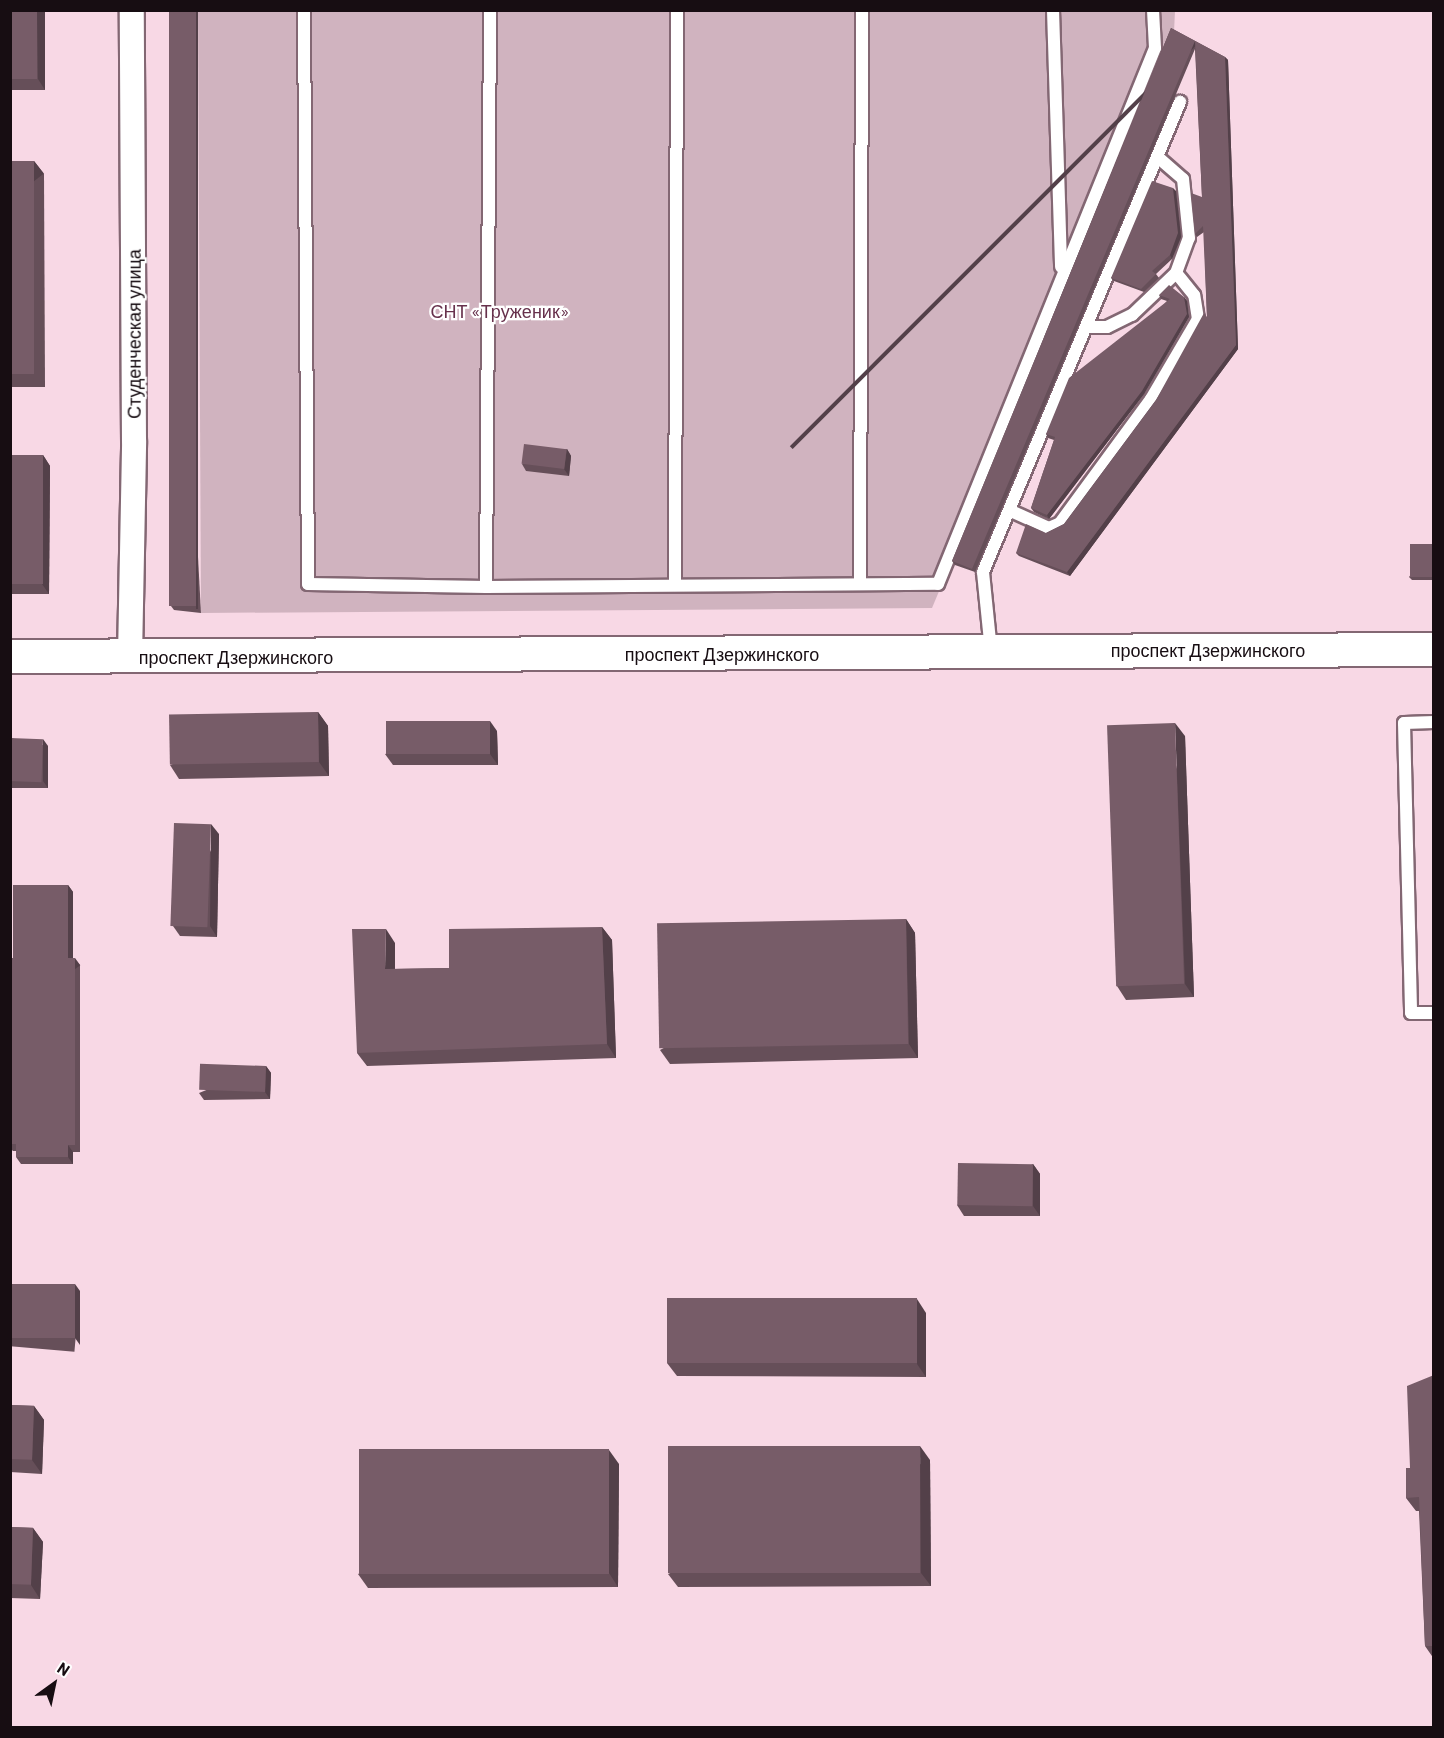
<!DOCTYPE html>
<meta charset="utf-8">
<style>
body{margin:0}
#map{position:relative;width:1444px;height:1738px;overflow:hidden;background:#f8d8e5;font-family:Barlow,sans-serif}
div>[style]{position:absolute}
[style*='--x']{left:calc(var(--x)*1px);top:calc(var(--y)*1px);width:calc(var(--w)*1px);rotate:calc(var(--a)*1deg)}
.green>*{inset:0;background:#d0b3bf}
.roads{filter:drop-shadow(2px 0 #836773) drop-shadow(-2px 0 #836773) drop-shadow(0 2px #836773) drop-shadow(0 -2px #836773)}
.lane>*{height:12px;margin:-6px;padding:0 6px;transform-origin:6px;border-radius:6px;background:#fff}
.street>*{height:24px;margin:-12px;padding:0 12px;transform-origin:12px;border-radius:12px;background:#fff}
.secondary>*{height:33px;margin:-16.5px;padding:0 16.5px;transform-origin:16.5px;border-radius:16.5px;background:#fff}
.wall>*{inset:0;background:#664f59;transform-origin:0 0}
.shaded-wall>*{inset:0;background:#534049;transform-origin:0 0}
.building>*{inset:0;background:#775c68;transform-origin:0 0}
span{translate:-50% -50%;white-space:nowrap;text-align:center;line-height:1.15;-webkit-text-stroke:4.5px #fff;paint-order:stroke}
.park-label{font-size:18px;color:#67314c}
.street-label{font-size:18px;color:#170d12}
.frame{position:absolute;inset:0;border:12px solid #170d12;pointer-events:none}
.north{position:absolute;left:24px;top:1654px;width:60px;height:60px;-webkit-text-stroke:4px #fff;paint-order:stroke;rotate:33deg;font-size:16px;font-weight:700;line-height:24px;text-align:center;color:#170d12}
.north::after{content:'';display:block;margin:auto;width:21px;height:27px;background:#170d12;clip-path:polygon(50% 0,100% 100%,50% 72%,0 100%)}
</style>
<div id="map">
<div class="green">
<i style="clip-path:polygon(198px 11px,1175px 11px,1174px 32px,932px 608px,201px 613px)"></i>
</div>
<div class="roads">
<div class="lane">
<i style="--x:304;--y:10;--w:574;--a:89.6"></i>
<i style="--x:308;--y:584;--w:178;--a:1"></i>
<i style="--x:486;--y:587;--w:452;--a:-0.4"></i>
<i style="--x:938;--y:584;--w:578;--a:-67.96"></i>
<i style="--x:1155;--y:48;--w:38;--a:-93"></i>
<i style="--x:1053;--y:10;--w:257;--a:88.2"></i>
<i style="--x:1087;--y:327;--w:20;--a:0"></i>
<i style="--x:1107;--y:327;--w:28;--a:-26"></i>
<i style="--x:1132;--y:315;--w:61;--a:-43.7"></i>
<i style="--x:1176;--y:273;--w:37;--a:-70"></i>
<i style="--x:1189;--y:238;--w:59;--a:-95.8"></i>
<i style="--x:1183;--y:179;--w:33;--a:-139"></i>
<i style="--x:1011;--y:511;--w:42;--a:24.1"></i>
<i style="--x:1049;--y:528;--w:12;--a:-24"></i>
<i style="--x:1060;--y:523;--w:154;--a:-53.7"></i>
<i style="--x:1151;--y:399;--w:93;--a:-59.6"></i>
<i style="--x:1198;--y:319;--w:24;--a:-99"></i>
<i style="--x:1194;--y:295;--w:28;--a:-129"></i>
<i style="--x:860;--y:582;--w:572;--a:-89.8"></i>
<i style="--x:675;--y:585;--w:575;--a:-89.8"></i>
<i style="--x:486;--y:587;--w:577;--a:-89.6"></i>
<i style="--x:991;--y:651;--w:79;--a:-95.8"></i>
<i style="--x:983;--y:572;--w:510;--a:-67.26"></i>
<i style="--x:1434;--y:722;--w:30;--a:178"></i>
<i style="--x:1404;--y:723;--w:290;--a:88.6"></i>
<i style="--x:1411;--y:1013;--w:23;--a:0"></i>
</div>
<div class="street">
<i style="--x:130;--y:657;--w:216;--a:-88.9"></i>
<i style="--x:134;--y:441;--w:431;--a:-90.3"></i>
</div>
<div class="secondary">
<i style="--x:10;--y:656;--w:1424;--a:-0.28"></i>
</div>
</div>
<div class="wall">
<i style="left:10px;top:10px;width:35px;height:80px"></i>
<i style="clip-path:polygon(169px 10px,201px 613px,174px 610px,171px 606px)"></i>
<i style="clip-path:polygon(1171px 28px,1225px 57px,1228px 60px,1238px 349px,1070px 576px,1019px 556px,1016px 553px,1046px 533px,1064px 524px,1156px 400px,1207px 317px,1204px 232px,1197px 237px,1195px 234px,1202px 197px,1195px 49px,975px 572px,955px 565px,952px 561px)"></i>
<i style="clip-path:polygon(10px 161px,34px 161px,44px 174px,45px 387px,10px 387px)"></i>
<i style="clip-path:polygon(1176px 191px,1181px 237px,1172px 259px,1156px 274px,1159px 278px,1144px 292px,1114px 281px,1111px 278px)"></i>
<i style="clip-path:polygon(1159px 295px,1184px 297px,1187px 301px,1189px 317px,1144px 394px,1049px 519px,1034px 512px,1031px 508px,1054px 440px,1048px 438px,1046px 434px,1167px 301px,1161px 299px)"></i>
<i style="clip-path:polygon(567px 449px,571px 456px,569px 476px,526px 471px,522px 464px)"></i>
<i style="clip-path:polygon(10px 455px,43px 455px,50px 466px,49px 594px,10px 594px)"></i>
<i style="clip-path:polygon(1434px 544px,1434px 580px,1412px 580px,1409px 577px)"></i>
<i style="clip-path:polygon(318px 712px,328px 726px,329px 776px,179px 779px,170px 765px)"></i>
<i style="clip-path:polygon(497px 731px,498px 765px,393px 765px,385px 754px)"></i>
<i style="clip-path:polygon(1185px 736px,1194px 997px,1126px 1000px,1117px 986px)"></i>
<i style="clip-path:polygon(10px 738px,48px 746px,48px 788px,10px 788px)"></i>
<i style="clip-path:polygon(219px 834px,217px 937px,180px 936px,173px 926px)"></i>
<i style="clip-path:polygon(68px 885px,73px 892px,73px 958px,80px 965px,80px 1152px,73px 1152px,73px 1164px,21px 1164px,16px 1157px,16px 1151px,13px 1151px,10px 1148px,10px 958px,13px 958px)"></i>
<i style="clip-path:polygon(906px 919px,915px 933px,918px 1058px,670px 1064px,660px 1050px)"></i>
<i style="clip-path:polygon(602px 927px,612px 940px,616px 1058px,367px 1066px,357px 1053px,395px 943px,395px 969px,449px 968px)"></i>
<i style="clip-path:polygon(266px 1066px,271px 1073px,270px 1099px,204px 1100px,199px 1093px)"></i>
<i style="clip-path:polygon(1033px 1164px,1040px 1174px,1040px 1216px,964px 1216px,957px 1205px)"></i>
<i style="left:10px;top:1285px;width:70px;height:61px;rotate:5deg"></i>
<i style="clip-path:polygon(926px 1313px,926px 1377px,677px 1376px,667px 1363px)"></i>
<i style="clip-path:polygon(1434px 1375px,1434px 1659px,1425px 1646px,1419px 1511px,1416px 1511px,1406px 1498px,1410px 1468px)"></i>
<i style="clip-path:polygon(10px 1405px,34px 1406px,44px 1420px,42px 1474px,10px 1472px)"></i>
<i style="clip-path:polygon(930px 1460px,931px 1586px,678px 1587px,668px 1574px)"></i>
<i style="clip-path:polygon(619px 1464px,618px 1587px,368px 1588px,358px 1574px)"></i>
<i style="clip-path:polygon(10px 1527px,33px 1528px,43px 1542px,40px 1599px,10px 1598px)"></i>
</div>
<div class="shaded-wall">
<i style="clip-path:polygon(37px 10px,45px 10px,45px 90px,38px 79px)"></i>
<i style="left:196px;top:10px;width:2px;height:599px"></i>
<i style="left:1195px;top:41px;width:4px;height:573px;rotate:45deg"></i>
<i style="clip-path:polygon(1225px 57px,1228px 60px,1238px 349px,1070px 576px,1067px 572px,1236px 345px)"></i>
<i style="left:34px;top:161px;width:16px;height:213px;rotate:52deg"></i>
<i style="clip-path:polygon(1173px 188px,1176px 191px,1181px 237px,1172px 259px,1170px 255px)"></i>
<i style="clip-path:polygon(1184px 297px,1187px 301px,1189px 317px,1144px 394px,1049px 519px,1047px 515px)"></i>
<i style="clip-path:polygon(567px 449px,571px 456px,569px 476px,564px 469px)"></i>
<i style="clip-path:polygon(43px 455px,50px 466px,49px 594px,42px 584px)"></i>
<i style="clip-path:polygon(318px 712px,328px 726px,329px 776px,319px 762px)"></i>
<i style="clip-path:polygon(490px 721px,497px 731px,498px 765px,490px 754px)"></i>
<i style="clip-path:polygon(1175px 723px,1185px 736px,1194px 997px,1185px 984px)"></i>
<i style="clip-path:polygon(43px 739px,48px 746px,48px 788px,43px 781px)"></i>
<i style="clip-path:polygon(211px 824px,219px 834px,217px 937px,210px 926px)"></i>
<i style="clip-path:polygon(68px 885px,73px 892px,73px 965px,68px 958px)"></i>
<i style="clip-path:polygon(906px 919px,915px 933px,918px 1058px,909px 1044px)"></i>
<i style="clip-path:polygon(602px 927px,612px 940px,616px 1058px,607px 1044px)"></i>
<i style="clip-path:polygon(386px 929px,395px 943px,395px 982px,385px 969px)"></i>
<i style="left:75px;top:958px;width:9px;height:187px;rotate:54deg"></i>
<i style="clip-path:polygon(266px 1066px,271px 1073px,270px 1099px,265px 1092px)"></i>
<i style="clip-path:polygon(68px 1145px,73px 1152px,73px 1164px,68px 1157px)"></i>
<i style="clip-path:polygon(1033px 1164px,1040px 1174px,1040px 1216px,1033px 1206px)"></i>
<i style="clip-path:polygon(75px 1284px,80px 1291px,80px 1345px,75px 1338px)"></i>
<i style="clip-path:polygon(917px 1299px,926px 1313px,926px 1377px,917px 1364px)"></i>
<i style="clip-path:polygon(34px 1406px,44px 1420px,42px 1474px,32px 1460px)"></i>
<i style="clip-path:polygon(920px 1446px,930px 1460px,931px 1586px,921px 1573px)"></i>
<i style="clip-path:polygon(609px 1450px,619px 1464px,618px 1587px,609px 1573px)"></i>
<i style="clip-path:polygon(33px 1528px,43px 1542px,40px 1599px,31px 1585px)"></i>
</div>
<div class="building">
<i style="left:10px;top:10px;width:27px;height:69px"></i>
<i style="left:169px;top:10px;width:27px;height:596px"></i>
<i style="clip-path:polygon(1171px 28px,1225px 57px,1236px 345px,1067px 572px,1016px 553px,1026px 524px,1046px 533px,1064px 524px,1156px 400px,1204px 313px,1207px 317px,1203px 226px,1195px 234px,1191px 193px,1202px 197px,1195px 41px,972px 569px,952px 561px)"></i>
<i style="left:10px;top:161px;width:24px;height:213px"></i>
<i style="clip-path:polygon(1152px 181px,1173px 188px,1178px 233px,1170px 255px,1152px 271px,1156px 274px,1141px 289px,1111px 278px)"></i>
<i style="clip-path:polygon(1169px 285px,1184px 297px,1187px 314px,1142px 391px,1047px 515px,1031px 508px,1055px 437px,1046px 434px,1069px 378px,1170px 299px,1159px 295px)"></i>
<i style="left:524px;top:444px;width:43px;height:20px;rotate:7deg"></i>
<i style="left:10px;top:455px;width:33px;height:129px"></i>
<i style="left:1410px;top:544px;width:24px;height:33px"></i>
<i style="left:318px;top:712px;width:50px;height:149px;rotate:89deg"></i>
<i style="left:386px;top:721px;width:104px;height:33px"></i>
<i style="left:1175px;top:723px;width:261px;height:68px;rotate:88deg"></i>
<i style="left:10px;top:738px;width:33px;height:43px;rotate:2deg"></i>
<i style="left:174px;top:823px;width:37px;height:103px;rotate:2deg"></i>
<i style="clip-path:polygon(13px 885px,68px 885px,68px 958px,75px 958px,75px 1145px,68px 1145px,68px 1157px,16px 1157px,16px 1144px,10px 1144px,10px 958px,13px 958px)"></i>
<i style="left:906px;top:919px;width:125px;height:249px;rotate:89deg"></i>
<i style="clip-path:polygon(602px 927px,607px 1044px,357px 1053px,352px 929px,386px 929px,385px 969px,449px 968px,449px 929px)"></i>
<i style="left:266px;top:1066px;width:26px;height:66px;rotate:92deg"></i>
<i style="left:958px;top:1163px;width:75px;height:42px;rotate:1deg"></i>
<i style="left:75px;top:1284px;width:54px;height:65px;rotate:90deg"></i>
<i style="left:667px;top:1298px;width:250px;height:65px"></i>
<i style="clip-path:polygon(1434px 1375px,1434px 1646px,1425px 1646px,1419px 1497px,1406px 1498px,1406px 1468px,1410px 1468px,1407px 1386px)"></i>
<i style="left:10px;top:1405px;width:24px;height:54px;rotate:2deg"></i>
<i style="left:920px;top:1446px;width:127px;height:252px;rotate:90deg"></i>
<i style="left:359px;top:1449px;width:250px;height:125px"></i>
<i style="left:10px;top:1527px;width:23px;height:57px;rotate:2deg"></i>
</div>
<div class="park-label">
<span style="left:500px;top:311px">СНТ «Труженик»</span>
</div>
<div class="street-label">
<span style="left:134px;top:334px;rotate:-90deg">Студенческая улица</span>
<span style="left:1208px;top:650px">проспект Дзержинского</span>
<span style="left:722px;top:654px">проспект Дзержинского</span>
<span style="left:236px;top:657px">проспект Дзержинского</span>
</div>
<div class="frame"></div>
<div class="north">N</div>
</div>
